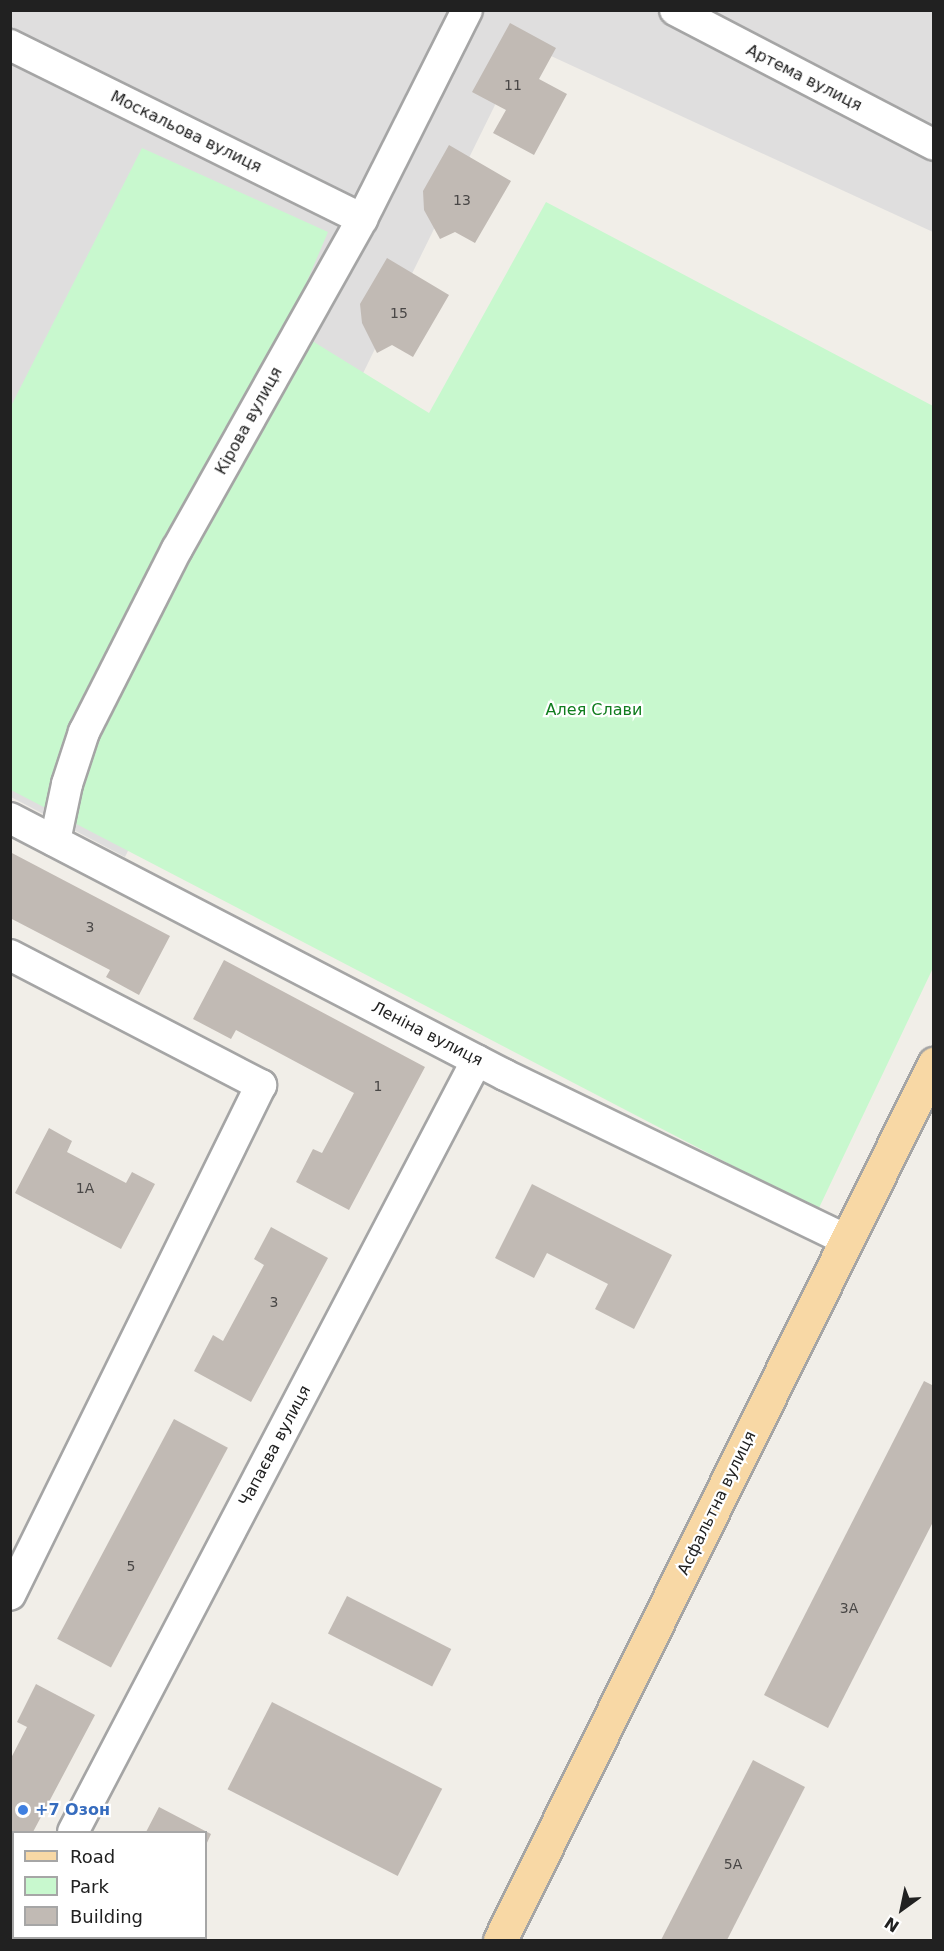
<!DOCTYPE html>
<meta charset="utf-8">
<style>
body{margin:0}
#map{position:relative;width:944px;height:1951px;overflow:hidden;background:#f1eee8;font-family:"DejaVu Sans",sans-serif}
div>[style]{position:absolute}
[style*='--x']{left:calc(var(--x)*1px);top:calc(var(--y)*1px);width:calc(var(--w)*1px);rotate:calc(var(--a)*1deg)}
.residential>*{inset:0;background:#dfdede}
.park>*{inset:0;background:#c8f8ce}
.building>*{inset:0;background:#c1bab4;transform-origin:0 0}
.roads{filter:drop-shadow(2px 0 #a5a5a5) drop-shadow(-2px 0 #a5a5a5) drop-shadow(0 2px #a5a5a5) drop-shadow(0 -2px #a5a5a5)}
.minor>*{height:30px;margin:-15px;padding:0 15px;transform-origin:15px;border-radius:15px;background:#fff}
.major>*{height:33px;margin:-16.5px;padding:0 16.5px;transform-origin:16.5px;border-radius:16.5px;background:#f8d8a5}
.dots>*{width:16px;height:16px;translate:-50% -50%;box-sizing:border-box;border:3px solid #fff;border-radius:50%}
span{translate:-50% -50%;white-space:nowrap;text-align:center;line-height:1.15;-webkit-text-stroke:4.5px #fff;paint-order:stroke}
.number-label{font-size:14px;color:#494746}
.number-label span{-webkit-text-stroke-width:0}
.street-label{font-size:16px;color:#212121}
.park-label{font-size:16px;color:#117d1f}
.shop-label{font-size:16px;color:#366cbe;font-weight:700}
.left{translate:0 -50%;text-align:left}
.frame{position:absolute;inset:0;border:12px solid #212121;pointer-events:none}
.legend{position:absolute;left:12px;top:1831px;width:195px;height:108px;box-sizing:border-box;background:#fff;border:2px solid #a6a6a6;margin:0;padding:8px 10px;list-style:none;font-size:18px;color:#212121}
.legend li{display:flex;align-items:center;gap:12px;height:30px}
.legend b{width:30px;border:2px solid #a6a6a6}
.north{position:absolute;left:872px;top:1879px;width:60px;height:60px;-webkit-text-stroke:4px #fff;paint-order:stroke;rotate:213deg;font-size:16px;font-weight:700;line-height:24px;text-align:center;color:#212121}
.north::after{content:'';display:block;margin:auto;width:21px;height:27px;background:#212121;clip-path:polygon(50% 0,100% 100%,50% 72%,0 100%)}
</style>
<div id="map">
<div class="residential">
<i style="clip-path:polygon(10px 11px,933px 11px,933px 232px,525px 44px,125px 857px,11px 797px)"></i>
</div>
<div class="park">
<i style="clip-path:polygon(142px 148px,328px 232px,288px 326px,429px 413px,546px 202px,933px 406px,933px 968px,818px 1210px,11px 790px,10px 408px)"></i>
</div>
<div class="building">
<i style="clip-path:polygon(510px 23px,556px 48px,539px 79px,567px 94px,534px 155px,493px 133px,506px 110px,472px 92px)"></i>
<i style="clip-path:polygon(449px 145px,511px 181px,475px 243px,455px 232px,440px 239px,424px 210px,423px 191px)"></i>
<i style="clip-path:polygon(387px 258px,449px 295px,413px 357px,392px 345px,377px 353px,362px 323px,360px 304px)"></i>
<i style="clip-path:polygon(10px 852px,170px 936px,139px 995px,106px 977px,110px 970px,10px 918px)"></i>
<i style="clip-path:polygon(224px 960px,425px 1067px,349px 1210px,296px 1182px,313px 1149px,322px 1153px,354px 1093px,236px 1030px,231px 1039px,193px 1019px)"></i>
<i style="clip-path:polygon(49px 1128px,72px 1141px,67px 1152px,126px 1183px,132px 1172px,155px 1184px,121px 1249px,15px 1193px)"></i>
<i style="clip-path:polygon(532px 1184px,672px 1255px,634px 1329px,595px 1309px,608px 1284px,547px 1253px,534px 1278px,495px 1258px)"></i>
<i style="clip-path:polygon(271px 1227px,328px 1258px,251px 1402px,194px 1371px,213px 1335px,223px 1341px,264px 1265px,254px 1259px)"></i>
<i style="clip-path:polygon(924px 1381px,934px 1386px,934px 1520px,828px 1728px,764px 1695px)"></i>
<i style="left:174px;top:1419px;width:61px;height:249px;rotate:28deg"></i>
<i style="left:347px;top:1596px;width:117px;height:42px;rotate:27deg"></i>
<i style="clip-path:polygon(36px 1684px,95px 1715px,33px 1832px,14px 1832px,14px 1853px,10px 1852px,10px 1760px,27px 1727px,17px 1722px)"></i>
<i style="left:272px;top:1702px;width:191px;height:98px;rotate:27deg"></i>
<i style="clip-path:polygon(753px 1760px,805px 1787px,727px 1940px,661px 1940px)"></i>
<i style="clip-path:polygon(159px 1807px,211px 1834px,206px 1845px,206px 1832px,146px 1832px)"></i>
<i style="left:91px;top:1938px;width:66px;height:3px"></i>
</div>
<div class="roads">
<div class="minor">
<i style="--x:675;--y:10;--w:292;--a:27.5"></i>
<i style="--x:10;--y:45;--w:393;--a:26.3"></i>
<i style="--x:10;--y:818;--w:558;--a:27.44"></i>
<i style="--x:505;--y:1075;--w:381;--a:25.8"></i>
<i style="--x:55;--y:841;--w:58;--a:-78.1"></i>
<i style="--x:67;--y:784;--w:55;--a:-71.9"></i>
<i style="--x:84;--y:732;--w:205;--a:-63.1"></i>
<i style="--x:177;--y:549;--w:378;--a:-60.7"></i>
<i style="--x:362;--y:219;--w:234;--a:-63.3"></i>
<i style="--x:10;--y:955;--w:283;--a:27.4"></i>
<i style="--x:261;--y:1085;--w:568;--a:116.2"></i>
<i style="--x:73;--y:1832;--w:871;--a:-62.38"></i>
<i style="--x:16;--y:1940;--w:3;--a:-45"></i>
</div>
<div class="major">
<i style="--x:500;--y:1940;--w:978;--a:-63.64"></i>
</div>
</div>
<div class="dots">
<i style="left:23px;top:1810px;background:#3f7fe0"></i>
</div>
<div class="number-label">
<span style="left:513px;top:85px">11</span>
<span style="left:462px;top:200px">13</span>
<span style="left:399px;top:313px">15</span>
<span style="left:90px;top:927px">3</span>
<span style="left:378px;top:1086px">1</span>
<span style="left:85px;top:1188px">1А</span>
<span style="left:274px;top:1302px">3</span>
<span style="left:131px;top:1566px">5</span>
<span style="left:849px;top:1608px">3А</span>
<span style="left:733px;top:1864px">5А</span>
</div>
<div class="street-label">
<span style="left:804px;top:78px;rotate:27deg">Артема вулиця</span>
<span style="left:186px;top:132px;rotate:26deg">Москальова вулиця</span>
<span style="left:249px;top:421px;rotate:-61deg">Кірова вулиця</span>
<span style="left:427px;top:1034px;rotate:27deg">Леніна вулиця</span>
<span style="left:275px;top:1446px;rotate:-62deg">Чапаєва вулиця</span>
<span style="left:717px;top:1503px;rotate:-64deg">Асфальтна вулиця</span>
</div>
<div class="park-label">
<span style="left:594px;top:710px">Алея Слави</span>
</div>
<div class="shop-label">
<span class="left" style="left:35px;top:1810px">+7 Озон</span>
</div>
<div class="frame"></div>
<ul class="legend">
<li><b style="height:8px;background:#f8d8a5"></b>Road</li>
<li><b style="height:16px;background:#c8f8ce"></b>Park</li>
<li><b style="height:16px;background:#c1bab4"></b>Building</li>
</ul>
<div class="north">N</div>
</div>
